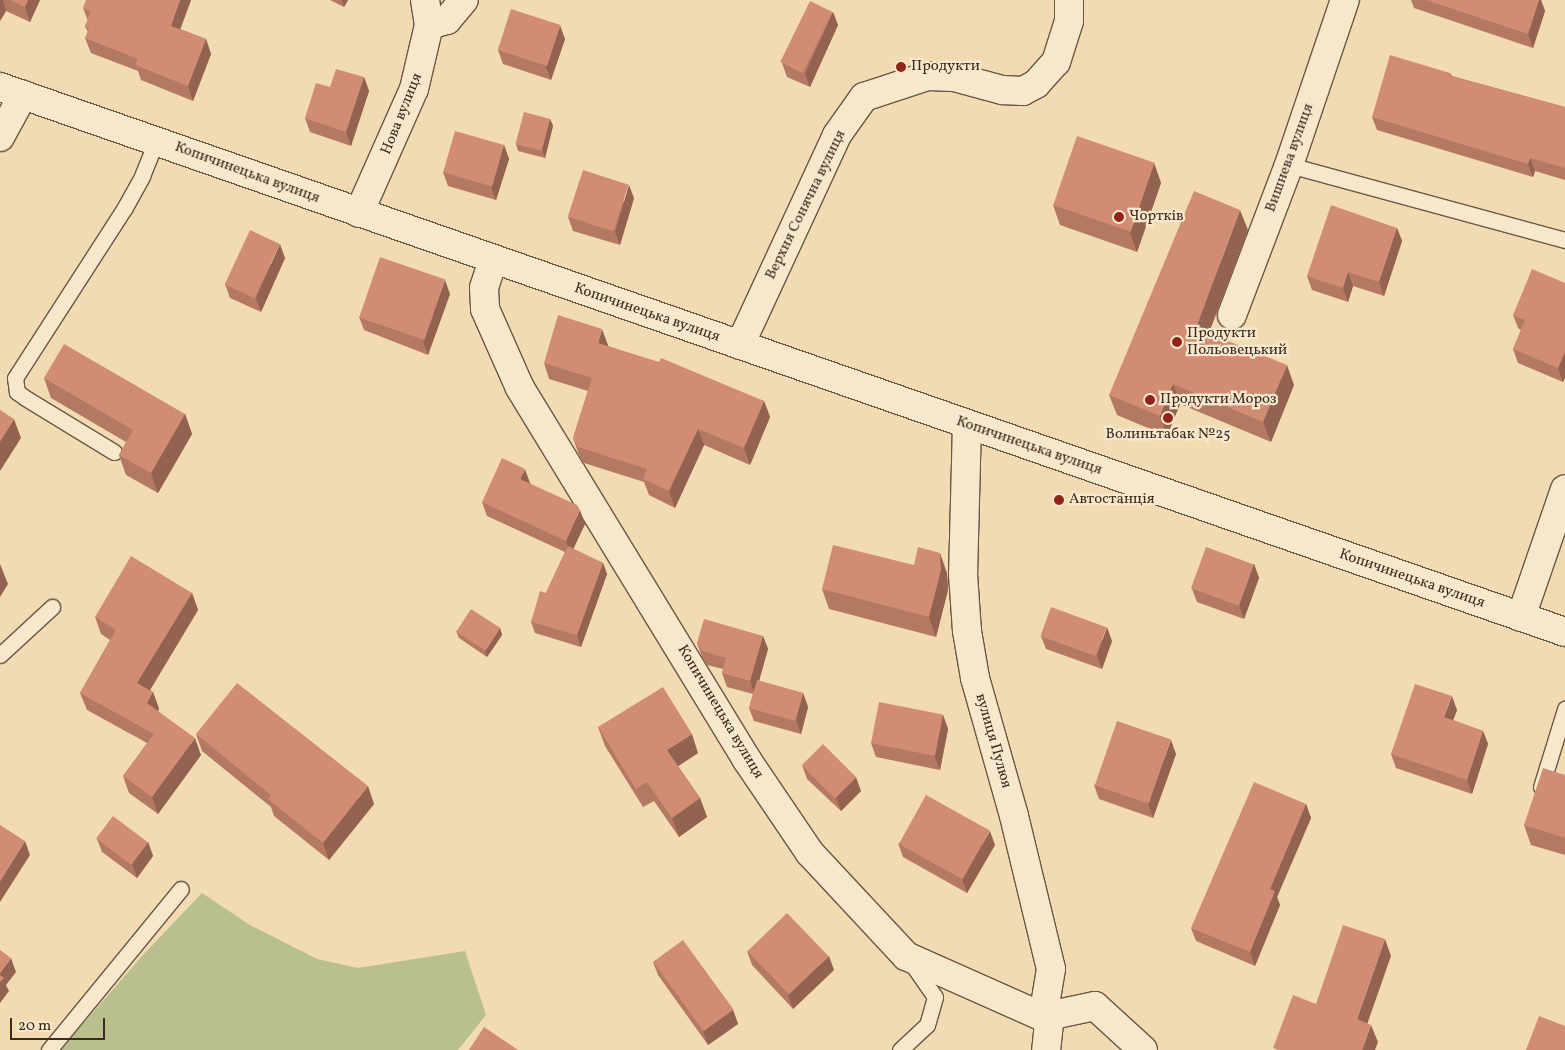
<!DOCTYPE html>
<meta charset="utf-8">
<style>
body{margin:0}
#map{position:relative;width:1565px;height:1050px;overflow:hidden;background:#f2dbb2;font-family:Vollkorn,serif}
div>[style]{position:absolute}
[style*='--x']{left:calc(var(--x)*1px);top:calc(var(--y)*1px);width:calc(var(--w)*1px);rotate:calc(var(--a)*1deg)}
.green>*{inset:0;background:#b9c08d}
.roads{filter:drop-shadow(1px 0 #6a5744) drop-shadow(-1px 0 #6a5744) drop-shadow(0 1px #6a5744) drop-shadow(0 -1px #6a5744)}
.lane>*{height:15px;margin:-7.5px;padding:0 7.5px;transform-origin:7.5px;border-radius:7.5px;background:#f7e8cd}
.street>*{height:28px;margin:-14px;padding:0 14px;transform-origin:14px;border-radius:14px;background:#f7e8cd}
.secondary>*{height:28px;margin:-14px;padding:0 14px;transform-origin:14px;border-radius:14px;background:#f7e8cd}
.wall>*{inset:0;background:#b47963}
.shaded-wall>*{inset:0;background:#926350}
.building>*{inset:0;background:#d18d73;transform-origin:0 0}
.dots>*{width:14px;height:14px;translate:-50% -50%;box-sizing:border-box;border:2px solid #f7e8cd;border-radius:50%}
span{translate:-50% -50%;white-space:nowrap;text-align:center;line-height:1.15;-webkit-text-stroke:4.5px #f7e8cd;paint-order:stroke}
.poi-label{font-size:15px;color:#3c2b1f}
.left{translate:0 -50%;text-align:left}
.street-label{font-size:15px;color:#3c2b1f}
.scale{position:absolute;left:10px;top:1018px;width:95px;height:22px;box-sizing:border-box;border:2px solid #3c2b1f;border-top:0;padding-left:6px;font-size:15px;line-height:18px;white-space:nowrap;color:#3c2b1f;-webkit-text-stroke:4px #f7e8cd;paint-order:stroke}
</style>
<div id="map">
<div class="green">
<i style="clip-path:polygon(202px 893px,250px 925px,317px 959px,358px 968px,465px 951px,486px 1015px,458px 1050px,60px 1050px,143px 955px)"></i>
</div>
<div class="roads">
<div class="lane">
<i style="--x:1289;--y:165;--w:286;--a:15.2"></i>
<i style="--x:114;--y:452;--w:105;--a:-148.6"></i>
<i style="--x:24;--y:397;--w:9;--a:-144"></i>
<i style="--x:17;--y:392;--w:14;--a:-98"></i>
<i style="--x:15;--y:378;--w:201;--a:-57.2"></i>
<i style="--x:124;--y:209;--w:38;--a:-61"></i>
<i style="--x:142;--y:176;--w:38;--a:-68"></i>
<i style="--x:0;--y:655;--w:71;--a:-42.7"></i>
<i style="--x:1541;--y:787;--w:82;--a:-72.9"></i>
<i style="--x:49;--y:1050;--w:208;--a:-50.7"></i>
<i style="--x:900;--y:1050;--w:37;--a:-43"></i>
<i style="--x:927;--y:1025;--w:29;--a:-74"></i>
<i style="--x:935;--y:997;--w:44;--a:-124.8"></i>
</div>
<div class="street">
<i style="--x:425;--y:0;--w:25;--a:81"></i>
<i style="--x:0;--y:137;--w:48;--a:-61.3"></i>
<i style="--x:359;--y:213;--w:136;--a:-66.1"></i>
<i style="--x:414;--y:89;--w:66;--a:-76.8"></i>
<i style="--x:429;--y:25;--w:19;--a:-16"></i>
<i style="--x:447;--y:20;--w:26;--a:-50"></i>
<i style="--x:493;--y:260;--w:29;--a:108"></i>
<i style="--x:484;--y:288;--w:21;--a:87"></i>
<i style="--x:485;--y:309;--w:86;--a:66.1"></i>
<i style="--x:520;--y:388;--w:436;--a:58.6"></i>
<i style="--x:747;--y:760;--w:112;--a:55.9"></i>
<i style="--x:810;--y:853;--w:141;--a:47"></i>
<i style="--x:906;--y:956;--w:150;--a:24"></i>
<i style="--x:1043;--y:1017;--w:53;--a:-11.9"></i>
<i style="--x:1095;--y:1006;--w:65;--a:42.5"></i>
<i style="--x:1232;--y:315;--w:160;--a:-69.2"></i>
<i style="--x:1289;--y:165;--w:174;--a:-71.3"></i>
<i style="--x:740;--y:345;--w:231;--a:-65.2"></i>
<i style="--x:837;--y:135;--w:47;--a:-54.6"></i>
<i style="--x:864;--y:97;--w:67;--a:-18.2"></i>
<i style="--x:928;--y:76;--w:26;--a:2"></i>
<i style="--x:954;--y:77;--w:50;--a:15.2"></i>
<i style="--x:1002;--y:90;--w:21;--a:3"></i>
<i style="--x:1023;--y:91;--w:15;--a:-28"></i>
<i style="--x:1036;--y:84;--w:30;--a:-48"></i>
<i style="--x:1056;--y:62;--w:43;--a:-72.4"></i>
<i style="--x:1069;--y:21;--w:21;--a:-90"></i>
<i style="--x:967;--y:424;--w:150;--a:91.5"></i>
<i style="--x:963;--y:574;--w:57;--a:86"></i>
<i style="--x:967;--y:631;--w:48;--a:80.3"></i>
<i style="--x:975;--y:678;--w:143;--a:74.2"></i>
<i style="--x:1014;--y:816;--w:157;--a:76.4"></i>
<i style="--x:1051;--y:969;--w:49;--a:99.5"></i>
<i style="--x:1043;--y:1017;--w:8;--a:45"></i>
<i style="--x:1049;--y:1023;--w:27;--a:96"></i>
<i style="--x:1521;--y:617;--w:135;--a:-71"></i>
</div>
<div class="secondary">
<i style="--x:0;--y:87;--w:1657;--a:19.2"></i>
</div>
</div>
<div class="wall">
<i style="clip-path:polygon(0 0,40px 0,30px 22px,6px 11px,0 21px)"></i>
<i style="clip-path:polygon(191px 0,180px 29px,206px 39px,211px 54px,193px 101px,141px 80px,138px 71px,91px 53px,85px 38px,88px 32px,85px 26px,88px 21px,83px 8px)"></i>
<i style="clip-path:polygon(330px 0,348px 0,344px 7px)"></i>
<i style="clip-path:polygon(1411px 0,1541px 0,1545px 11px,1533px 48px,1414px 8px)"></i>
<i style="clip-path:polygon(833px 12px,838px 25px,810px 87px,787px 77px,782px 63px)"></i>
<i style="clip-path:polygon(565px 39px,551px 80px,503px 64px,498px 50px)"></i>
<i style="clip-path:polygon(1450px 73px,1452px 76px,1565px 107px,1565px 180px,1535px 171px,1533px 177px,1377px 130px,1372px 117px)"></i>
<i style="clip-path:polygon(364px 77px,369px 91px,351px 146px,310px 132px,305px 118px,330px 87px)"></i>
<i style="clip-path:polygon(550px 119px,553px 126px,545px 158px,518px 151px,516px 144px)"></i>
<i style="clip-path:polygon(504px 145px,509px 159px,496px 200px,448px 186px,443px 172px)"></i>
<i style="clip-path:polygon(1154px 163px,1161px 183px,1137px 252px,1060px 225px,1053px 205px)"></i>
<i style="clip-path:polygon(634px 198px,620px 245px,573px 231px,568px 217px)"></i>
<i style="clip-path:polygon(1397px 228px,1402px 241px,1384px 296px,1353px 286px,1348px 302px,1312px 290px,1307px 276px)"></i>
<i style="clip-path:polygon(1248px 230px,1209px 333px,1294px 385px,1271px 442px,1180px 404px,1167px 436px,1117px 415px,1109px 395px)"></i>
<i style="clip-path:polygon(285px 258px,261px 312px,230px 298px,225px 284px)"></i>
<i style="clip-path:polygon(1565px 283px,1565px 378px,1563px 382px,1518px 363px,1513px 349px,1521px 330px,1518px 328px,1513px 315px)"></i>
<i style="clip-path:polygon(450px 294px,428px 355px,364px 330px,359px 317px)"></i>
<i style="clip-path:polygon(608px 345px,608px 346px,764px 401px,770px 417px,750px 465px,704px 445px,675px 508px,649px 495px,644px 482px,584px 463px,579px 455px,573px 438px,588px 391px,549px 379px,544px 363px)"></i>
<i style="clip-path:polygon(44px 378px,185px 414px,192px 434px,158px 493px,126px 475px,119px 455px,126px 442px,51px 398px)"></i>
<i style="clip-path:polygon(530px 483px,585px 524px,573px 549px,603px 563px,607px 574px,581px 647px,535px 633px,531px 622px,546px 593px,565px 552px,487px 516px,482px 502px)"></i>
<i style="clip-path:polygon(1254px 564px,1259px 578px,1244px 619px,1197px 602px,1192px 589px)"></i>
<i style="clip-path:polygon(914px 565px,947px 573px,948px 590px,936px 637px,829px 609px,822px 589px)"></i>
<i style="clip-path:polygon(192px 593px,198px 610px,150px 690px,153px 692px,159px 709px,158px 711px,201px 755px,158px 814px,129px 793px,123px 776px,147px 743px,87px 710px,80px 693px,110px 640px,101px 634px,95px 617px)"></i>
<i style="clip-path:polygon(500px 628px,502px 635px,487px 657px,459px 638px,456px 631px)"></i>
<i style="clip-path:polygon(763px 636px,768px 649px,759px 681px,803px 693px,808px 707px,801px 734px,754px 721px,749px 708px,753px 694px,727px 687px,722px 673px,723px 669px,707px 665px,702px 657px,697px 643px)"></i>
<i style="clip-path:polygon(1041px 636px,1112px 641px,1102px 669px,1046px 649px)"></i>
<i style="clip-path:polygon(1457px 710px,1453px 720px,1483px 731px,1488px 744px,1472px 794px,1396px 768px,1391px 754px)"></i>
<i style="clip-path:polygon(943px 715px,948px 729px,940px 770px,876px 757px,871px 743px)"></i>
<i style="clip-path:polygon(598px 727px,698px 753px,678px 766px,700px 798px,707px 817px,679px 837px,654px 801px,643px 807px,605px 746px)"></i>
<i style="clip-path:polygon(196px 734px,374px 804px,329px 860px,274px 816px,271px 807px,202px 751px)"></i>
<i style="clip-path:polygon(1176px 754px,1153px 818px,1099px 799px,1094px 785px)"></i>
<i style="clip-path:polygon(802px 765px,861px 791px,841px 811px,807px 779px)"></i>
<i style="clip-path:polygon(1565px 775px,1565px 855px,1531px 845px,1524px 825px)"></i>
<i style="clip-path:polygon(1306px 804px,1311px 818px,1277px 897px,1280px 905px,1255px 966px,1196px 941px,1191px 928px)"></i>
<i style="clip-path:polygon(97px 839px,148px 842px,153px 856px,137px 878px,102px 852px)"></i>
<i style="clip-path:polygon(898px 843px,995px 845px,967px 893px,903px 857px)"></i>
<i style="clip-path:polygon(747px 951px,834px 970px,793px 1009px,752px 965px)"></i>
<i style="clip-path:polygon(653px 962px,733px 1010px,738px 1024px,708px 1045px,658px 975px)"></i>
</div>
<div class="shaded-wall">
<i style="clip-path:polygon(0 0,3px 0,6px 11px,0 21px)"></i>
<i style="clip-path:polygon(28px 0,40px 0,30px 22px,25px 7px)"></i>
<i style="clip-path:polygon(180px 0,191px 0,176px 41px,171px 26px)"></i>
<i style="clip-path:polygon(342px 0,348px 0,344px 7px)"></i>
<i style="clip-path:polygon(1539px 0,1541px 0,1545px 11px,1533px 48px,1528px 34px)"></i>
<i style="clip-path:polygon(833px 12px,838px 25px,810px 87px,805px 74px)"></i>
<i style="clip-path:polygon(560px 25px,565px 39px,551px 80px,546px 67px)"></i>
<i style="clip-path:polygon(206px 39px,211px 54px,193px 101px,188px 86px)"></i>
<i style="clip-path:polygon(364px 77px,369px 91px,351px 146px,346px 132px)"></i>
<i style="clip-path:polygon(550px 119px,553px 126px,545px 158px,542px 150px)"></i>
<i style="clip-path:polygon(504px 145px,509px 159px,496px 200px,491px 187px)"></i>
<i style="clip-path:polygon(1530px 158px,1535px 171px,1533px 177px,1528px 164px)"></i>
<i style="clip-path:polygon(1154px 163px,1161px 183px,1137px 252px,1130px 232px)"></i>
<i style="clip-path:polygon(629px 185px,634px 198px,620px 245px,615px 232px)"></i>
<i style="clip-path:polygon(1240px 210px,1248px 230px,1203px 348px,1196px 328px)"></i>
<i style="clip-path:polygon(1397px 228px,1402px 241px,1384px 296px,1379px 282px)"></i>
<i style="clip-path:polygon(280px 244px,285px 258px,261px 312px,256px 298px)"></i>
<i style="clip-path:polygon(1348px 272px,1353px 286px,1348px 302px,1343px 288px)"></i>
<i style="clip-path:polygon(445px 280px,450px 294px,428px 355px,423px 341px)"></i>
<i style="clip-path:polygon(602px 329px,608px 345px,604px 359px,598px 343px)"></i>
<i style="clip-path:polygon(1565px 352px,1565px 378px,1563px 382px,1558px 368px)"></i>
<i style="clip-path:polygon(1287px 365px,1294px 385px,1271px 442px,1263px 422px)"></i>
<i style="clip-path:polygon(1173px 384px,1180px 404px,1167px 436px,1160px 416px)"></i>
<i style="clip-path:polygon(764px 401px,770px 417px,750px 465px,744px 448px)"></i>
<i style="clip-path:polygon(185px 414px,192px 434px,158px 493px,151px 473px)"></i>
<i style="clip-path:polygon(14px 419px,21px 438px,0 471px,0 441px)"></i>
<i style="clip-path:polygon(698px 429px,704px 445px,675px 508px,669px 491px)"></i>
<i style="clip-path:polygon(525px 469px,530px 483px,525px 493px,520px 479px)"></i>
<i style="clip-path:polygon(580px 510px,585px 524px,571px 554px,566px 541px)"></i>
<i style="clip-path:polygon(940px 553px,947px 573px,948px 590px,936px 637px,929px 617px)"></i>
<i style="clip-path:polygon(603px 563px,607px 574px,581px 647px,577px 635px)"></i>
<i style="clip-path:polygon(0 564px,8px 584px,0 597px)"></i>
<i style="clip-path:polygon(1254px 564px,1259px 578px,1244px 619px,1239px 605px)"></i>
<i style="clip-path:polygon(192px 593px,198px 610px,144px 700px,137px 683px)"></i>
<i style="clip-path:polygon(1107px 627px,1112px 641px,1102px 669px,1097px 655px)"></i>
<i style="clip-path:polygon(500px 628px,502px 635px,487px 657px,485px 650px)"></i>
<i style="clip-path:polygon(763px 636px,768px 649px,755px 695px,750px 681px)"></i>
<i style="clip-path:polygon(153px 692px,159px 709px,153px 720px,147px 703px)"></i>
<i style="clip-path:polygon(803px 693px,808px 707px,801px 734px,796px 720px)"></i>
<i style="clip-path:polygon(1452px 696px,1457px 710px,1449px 731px,1444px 717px)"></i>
<i style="clip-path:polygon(943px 715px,948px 729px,940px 770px,935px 757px)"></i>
<i style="clip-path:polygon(1483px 731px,1488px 744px,1472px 794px,1467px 780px)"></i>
<i style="clip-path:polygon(692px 734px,698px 753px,674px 769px,667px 750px)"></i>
<i style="clip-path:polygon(195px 738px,201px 755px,158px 814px,152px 797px)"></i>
<i style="clip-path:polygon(1171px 740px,1176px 754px,1153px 818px,1148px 804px)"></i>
<i style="clip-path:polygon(856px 777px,861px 791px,841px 811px,836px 798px)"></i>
<i style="clip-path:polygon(368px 786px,374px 804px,329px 860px,323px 843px)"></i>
<i style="clip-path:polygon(700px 798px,707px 817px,679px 837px,672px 818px)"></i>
<i style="clip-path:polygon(1306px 804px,1311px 818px,1277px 897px,1280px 905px,1255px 966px,1250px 952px,1270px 889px)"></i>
<i style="clip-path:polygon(990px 831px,995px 845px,967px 893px,962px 879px)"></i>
<i style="clip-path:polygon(25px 841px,30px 855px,0 902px,0 881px)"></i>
<i style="clip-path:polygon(148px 842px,153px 856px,137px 878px,132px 864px)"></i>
<i style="clip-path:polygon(1385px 939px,1391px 956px,1363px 1036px,1357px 1019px)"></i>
<i style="clip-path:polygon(829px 956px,834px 970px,793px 1009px,788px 995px)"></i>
<i style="clip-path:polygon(11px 958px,16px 972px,6px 985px,9px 991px,0 1003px,0 973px)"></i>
<i style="clip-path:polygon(733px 1010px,738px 1024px,708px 1045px,703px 1031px)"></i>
<i style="clip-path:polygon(1371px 1025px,1378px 1042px,1375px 1050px,1362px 1050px)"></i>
</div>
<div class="building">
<i style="clip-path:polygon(10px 0,28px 0,25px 7px)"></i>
<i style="clip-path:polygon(86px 0,180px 0,171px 26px,206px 39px,188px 86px,135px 65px,138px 59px,85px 38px,89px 28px,85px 26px,91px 11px,83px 8px)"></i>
<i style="clip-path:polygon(1426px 0,1539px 0,1528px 34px)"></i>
<i style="left:810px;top:1px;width:25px;height:68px;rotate:26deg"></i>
<i style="left:511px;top:9px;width:52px;height:43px;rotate:18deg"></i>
<i style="clip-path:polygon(1390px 55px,1450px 73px,1450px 76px,1565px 107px,1565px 168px,1530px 158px,1528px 164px,1372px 117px)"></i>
<i style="clip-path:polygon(336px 69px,364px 77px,346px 132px,305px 118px,316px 83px,330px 87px)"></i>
<i style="left:524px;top:112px;width:27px;height:33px;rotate:15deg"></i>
<i style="left:455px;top:131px;width:51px;height:43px;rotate:16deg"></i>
<i style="left:1077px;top:136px;width:82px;height:73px;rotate:19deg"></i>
<i style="left:583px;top:170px;width:48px;height:49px;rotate:18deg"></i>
<i style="clip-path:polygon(1194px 191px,1240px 210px,1196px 328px,1287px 365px,1263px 422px,1173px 384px,1160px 416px,1109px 395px)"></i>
<i style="clip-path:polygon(1331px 205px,1397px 228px,1379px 282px,1348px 272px,1343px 288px,1307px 276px)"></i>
<i style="left:250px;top:230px;width:33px;height:60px;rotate:25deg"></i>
<i style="left:380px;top:257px;width:69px;height:64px;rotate:19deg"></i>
<i style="clip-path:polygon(1532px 269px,1565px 283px,1565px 352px,1558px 368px,1513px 349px,1525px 320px,1513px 315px)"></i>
<i style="clip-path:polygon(558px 315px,602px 329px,598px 343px,659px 362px,661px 358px,764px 401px,744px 448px,698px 429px,669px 491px,643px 479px,647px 469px,578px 447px,573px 438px,592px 378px,544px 363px)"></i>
<i style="clip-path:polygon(64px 344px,185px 414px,151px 473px,119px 455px,133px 430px,44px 378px)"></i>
<i style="clip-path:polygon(0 410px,14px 419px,0 441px)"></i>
<i style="clip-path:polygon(502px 458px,525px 469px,520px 479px,577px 505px,580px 510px,566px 541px,482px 502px)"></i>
<i style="clip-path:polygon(833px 545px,914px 565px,918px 547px,940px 553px,941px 570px,929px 617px,822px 589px)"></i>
<i style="clip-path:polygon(568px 546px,603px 563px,577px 635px,531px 622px,540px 591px,546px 593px)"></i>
<i style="left:1206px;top:547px;width:51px;height:44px;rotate:20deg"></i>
<i style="clip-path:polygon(131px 556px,192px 593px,137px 683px,153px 692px,147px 703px,195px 738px,152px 797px,123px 776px,154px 734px,80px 693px,116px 630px,95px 617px)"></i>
<i style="left:1051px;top:607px;width:59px;height:31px;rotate:20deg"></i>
<i style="left:471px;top:609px;width:35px;height:27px;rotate:33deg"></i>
<i style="clip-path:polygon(704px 619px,763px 636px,750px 681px,722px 673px,726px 658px,702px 651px,697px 643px)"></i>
<i style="left:757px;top:680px;width:48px;height:29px;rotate:16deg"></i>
<i style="clip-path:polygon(237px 683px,368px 786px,323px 843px,268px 799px,271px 795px,196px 734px)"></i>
<i style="clip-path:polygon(1415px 684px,1452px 696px,1444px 717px,1483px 731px,1467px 780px,1391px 754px)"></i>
<i style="clip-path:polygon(663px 687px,692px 734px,667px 750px,700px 798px,672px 818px,647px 782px,636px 789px,598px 727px)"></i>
<i style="left:879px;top:702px;width:65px;height:42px;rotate:11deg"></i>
<i style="left:1117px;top:721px;width:57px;height:68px;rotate:19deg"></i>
<i style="left:823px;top:744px;width:47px;height:30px;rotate:45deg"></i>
<i style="clip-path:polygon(1543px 768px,1565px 775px,1565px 838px,1524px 825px)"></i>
<i style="clip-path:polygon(1254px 782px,1306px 804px,1270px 889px,1275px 891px,1250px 952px,1191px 928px)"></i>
<i style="left:926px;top:795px;width:73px;height:56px;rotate:29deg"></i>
<i style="left:113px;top:816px;width:44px;height:28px;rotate:37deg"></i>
<i style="clip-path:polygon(0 825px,25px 841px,0 881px)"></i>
<i style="left:787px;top:913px;width:60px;height:55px;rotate:46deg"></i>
<i style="clip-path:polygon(1343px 925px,1385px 939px,1357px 1019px,1371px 1025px,1362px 1050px,1278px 1050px,1273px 1048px,1293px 995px,1316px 1004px)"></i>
<i style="left:683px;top:940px;width:86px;height:37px;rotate:54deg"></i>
<i style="clip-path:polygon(0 950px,11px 958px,0 973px)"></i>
<i style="clip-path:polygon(0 975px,4px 978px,0 982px)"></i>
<i style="clip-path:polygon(1539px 1016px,1565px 1026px,1565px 1050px,1526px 1050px)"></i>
<i style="clip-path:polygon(484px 1027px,518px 1050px,469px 1050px)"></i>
</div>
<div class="dots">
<i style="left:901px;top:67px;background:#8f2418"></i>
<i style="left:1119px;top:217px;background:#8f2418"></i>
<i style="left:1177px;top:342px;background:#8f2418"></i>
<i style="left:1150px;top:400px;background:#8f2418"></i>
<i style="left:1168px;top:418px;background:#8f2418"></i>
<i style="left:1059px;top:500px;background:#8f2418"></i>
</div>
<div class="poi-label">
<span class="left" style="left:911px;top:67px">Продукти</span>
<span class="left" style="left:1129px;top:217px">Чортків</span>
<span class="left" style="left:1187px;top:342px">Продукти<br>Польовецький</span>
<span class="left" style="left:1160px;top:400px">Продукти Мороз</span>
<span style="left:1168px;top:435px">Волиньтабак №25</span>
<span class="left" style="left:1069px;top:500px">Автостанція</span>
</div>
<div class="street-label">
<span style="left:402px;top:114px;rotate:-68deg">Нова вулиця</span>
<span style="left:1290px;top:158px;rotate:-70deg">Вишнева вулиця</span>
<span style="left:247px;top:173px;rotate:20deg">Копичинецька вулиця</span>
<span style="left:806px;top:205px;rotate:-64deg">Верхня Сонячна вулиця</span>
<span style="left:647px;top:313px;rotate:19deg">Копичинецька вулиця</span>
<span style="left:1029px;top:446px;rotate:19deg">Копичинецька вулиця</span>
<span style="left:1412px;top:579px;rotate:19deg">Копичинецька вулиця</span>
<span style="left:720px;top:712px;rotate:59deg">Копичинецька вулиця</span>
<span style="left:993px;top:741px;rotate:74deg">вулиця Пулюя</span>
</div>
<div class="scale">20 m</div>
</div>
